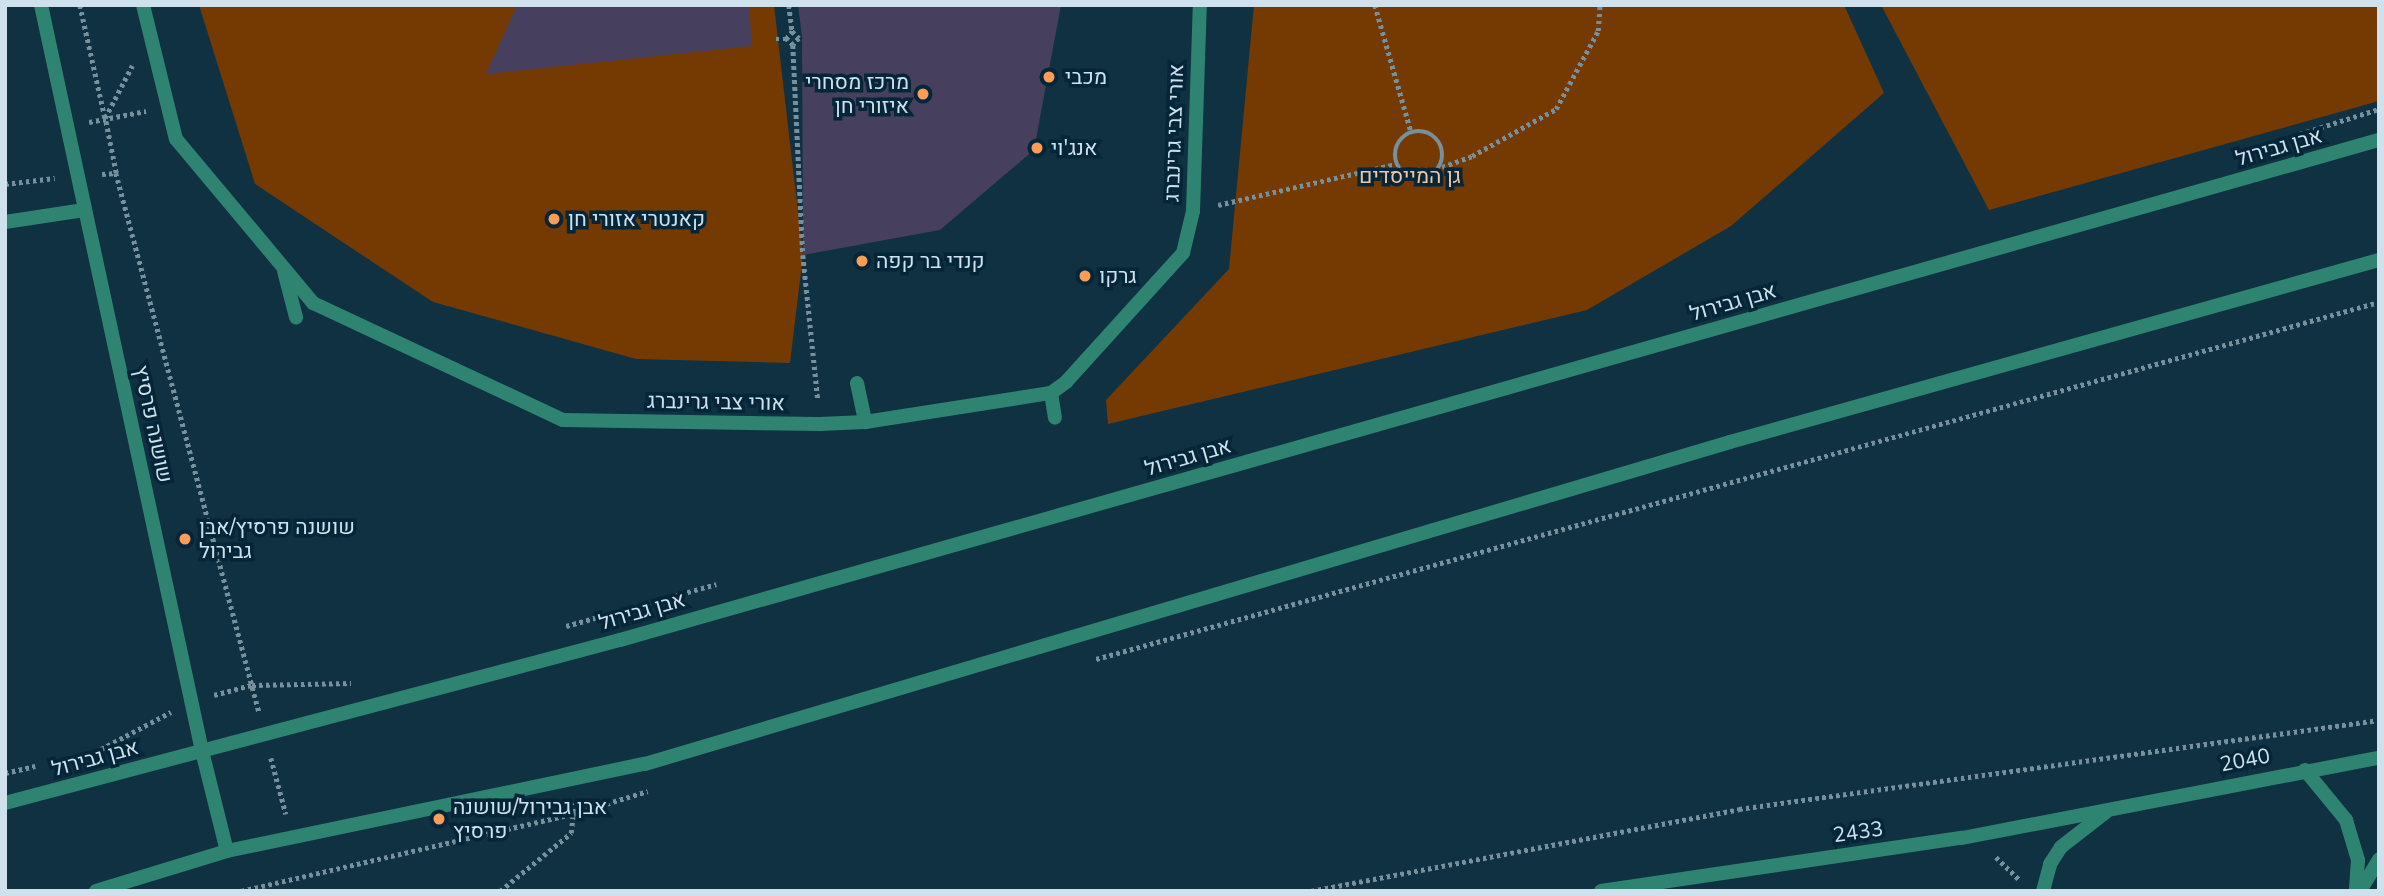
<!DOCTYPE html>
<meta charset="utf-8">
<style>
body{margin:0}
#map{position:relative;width:2384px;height:896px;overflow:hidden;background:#0f3142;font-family:"Nunito Sans",Heebo,sans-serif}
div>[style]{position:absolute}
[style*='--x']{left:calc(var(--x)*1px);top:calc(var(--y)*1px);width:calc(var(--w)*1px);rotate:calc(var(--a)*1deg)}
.green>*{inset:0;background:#753a02}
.building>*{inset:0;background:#463f5d}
.path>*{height:4.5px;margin-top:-2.25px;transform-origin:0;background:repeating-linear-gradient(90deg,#77909e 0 3.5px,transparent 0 7px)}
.path>.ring{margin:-2.25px;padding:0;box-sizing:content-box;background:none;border:4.5px solid #77909e;border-radius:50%}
.service>*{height:14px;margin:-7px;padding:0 7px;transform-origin:7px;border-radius:7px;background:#2f8471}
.minor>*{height:14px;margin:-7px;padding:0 7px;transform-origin:7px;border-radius:7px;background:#2f8471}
.tertiary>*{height:14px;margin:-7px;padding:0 7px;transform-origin:7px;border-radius:7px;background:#2f8471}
.dots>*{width:19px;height:19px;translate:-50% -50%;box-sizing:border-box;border:4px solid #042638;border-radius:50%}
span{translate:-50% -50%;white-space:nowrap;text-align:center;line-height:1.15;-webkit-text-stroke:7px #042638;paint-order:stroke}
.poi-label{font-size:21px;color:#cee1ec}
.left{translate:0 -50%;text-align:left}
.right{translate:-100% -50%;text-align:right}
.street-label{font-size:21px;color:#cee1ec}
.park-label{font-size:21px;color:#f1c4a6}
.frame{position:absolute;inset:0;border:7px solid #cee1ec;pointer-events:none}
</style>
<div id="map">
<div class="green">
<i style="clip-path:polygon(199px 5px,774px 5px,803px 255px,790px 363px,636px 359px,433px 302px,255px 184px)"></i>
<i style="clip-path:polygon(1254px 5px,1844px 5px,1884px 93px,1731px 226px,1587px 310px,1108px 424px,1106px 400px,1229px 269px)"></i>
<i style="clip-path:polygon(1881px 5px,2379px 5px,2379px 101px,1989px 210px)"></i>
</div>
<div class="building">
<i style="clip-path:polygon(517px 5px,749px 5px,752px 46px,486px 74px)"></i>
<i style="clip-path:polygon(798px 5px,1061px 5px,1034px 150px,940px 230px,803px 255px,802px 37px)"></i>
</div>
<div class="path">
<i style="--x:80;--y:5;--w:116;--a:77.5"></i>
<i style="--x:789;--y:5;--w:26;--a:83"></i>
<i style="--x:1375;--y:5;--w:131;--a:74.1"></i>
<i style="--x:776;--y:39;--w:10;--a:0"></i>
<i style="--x:793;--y:45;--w:9;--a:-139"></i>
<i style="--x:786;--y:39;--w:10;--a:-53"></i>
<i style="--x:792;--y:31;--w:10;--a:45"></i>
<i style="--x:799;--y:38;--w:9;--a:131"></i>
<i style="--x:793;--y:45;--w:210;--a:87.3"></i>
<i style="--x:803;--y:255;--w:146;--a:84.1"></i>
<i style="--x:89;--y:122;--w:58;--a:-10.9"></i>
<i class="ring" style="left:1395px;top:131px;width:43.5px;height:43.5px"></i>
<i style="--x:2300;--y:134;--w:83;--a:-17.6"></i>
<i style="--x:1442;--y:167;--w:32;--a:-20"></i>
<i style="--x:1472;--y:156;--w:96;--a:-29.2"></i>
<i style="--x:1556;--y:109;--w:89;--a:-61.7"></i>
<i style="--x:1598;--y:31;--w:26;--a:-86"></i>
<i style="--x:116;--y:173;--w:558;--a:75.14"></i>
<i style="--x:102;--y:174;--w:14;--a:-4"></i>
<i style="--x:116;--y:173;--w:56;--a:-101.3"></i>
<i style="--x:105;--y:118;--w:59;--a:-62.6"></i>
<i style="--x:5;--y:184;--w:50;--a:-6.8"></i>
<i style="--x:1218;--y:205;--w:183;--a:-13"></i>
<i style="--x:566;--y:626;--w:156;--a:-15.6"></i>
<i style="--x:1096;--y:659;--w:1332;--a:-15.55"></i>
<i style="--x:214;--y:695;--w:39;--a:-15"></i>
<i style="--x:252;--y:685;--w:99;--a:-1.2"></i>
<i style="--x:101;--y:749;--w:79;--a:-27.9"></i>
<i style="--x:271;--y:758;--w:58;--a:75"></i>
<i style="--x:5;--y:773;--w:31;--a:-13"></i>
<i style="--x:1996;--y:857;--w:33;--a:44"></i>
<i style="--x:241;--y:891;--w:341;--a:-13.1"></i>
<i style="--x:573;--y:814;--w:78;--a:-17"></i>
<i style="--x:500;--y:891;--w:92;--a:-39.2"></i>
<i style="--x:571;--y:833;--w:30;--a:-84"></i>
<i style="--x:1311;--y:891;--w:436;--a:-10.8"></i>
<i style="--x:1739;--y:809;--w:646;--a:-7.92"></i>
</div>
<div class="service">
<i style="--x:5;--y:222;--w:80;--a:-8.6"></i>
<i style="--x:284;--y:271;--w:48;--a:75.4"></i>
<i style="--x:857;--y:383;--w:40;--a:78"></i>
<i style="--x:1051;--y:393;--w:25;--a:81"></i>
<i style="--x:2305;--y:770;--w:65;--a:50.6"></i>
<i style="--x:2346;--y:820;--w:42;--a:73.3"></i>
<i style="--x:2358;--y:860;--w:31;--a:94"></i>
<i style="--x:1601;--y:891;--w:365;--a:-8.4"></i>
<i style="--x:1962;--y:838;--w:425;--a:-10.9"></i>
<i style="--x:2043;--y:891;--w:28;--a:-75"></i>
<i style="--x:2050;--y:864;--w:20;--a:-57"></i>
<i style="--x:2061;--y:847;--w:57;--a:-37.9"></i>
<i style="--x:2360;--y:891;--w:37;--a:-59"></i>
</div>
<div class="minor">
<i style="--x:41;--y:5;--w:763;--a:77.82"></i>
<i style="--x:202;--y:751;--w:103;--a:76"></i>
<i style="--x:143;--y:5;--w:138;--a:76.2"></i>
<i style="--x:176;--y:139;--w:214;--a:50.1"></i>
<i style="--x:313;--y:303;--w:276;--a:25.1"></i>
<i style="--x:563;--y:420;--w:257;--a:0.9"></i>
<i style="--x:820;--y:424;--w:45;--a:-2.5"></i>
<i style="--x:865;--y:422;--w:188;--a:-8.9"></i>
<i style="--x:1051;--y:393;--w:19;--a:-36"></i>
<i style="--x:1066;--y:382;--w:174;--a:-47.8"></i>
<i style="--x:1183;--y:253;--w:43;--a:-76.6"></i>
<i style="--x:1193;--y:211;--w:206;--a:-88.1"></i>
</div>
<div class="tertiary">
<i style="--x:5;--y:803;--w:636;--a:-14.84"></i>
<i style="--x:620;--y:640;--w:1829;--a:-15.87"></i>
<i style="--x:96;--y:891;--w:137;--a:-17"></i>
<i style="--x:227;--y:851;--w:427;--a:-11.8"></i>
<i style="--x:645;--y:764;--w:1132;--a:-16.53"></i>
<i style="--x:1730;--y:442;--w:674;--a:-15.67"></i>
</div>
<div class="dots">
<i style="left:1049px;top:77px;background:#fd9d55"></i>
<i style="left:923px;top:94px;background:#fd9d55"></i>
<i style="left:1037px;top:148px;background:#fd9d55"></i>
<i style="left:554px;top:219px;background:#fd9d55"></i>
<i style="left:862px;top:261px;background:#fd9d55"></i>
<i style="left:1085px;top:276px;background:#fd9d55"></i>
<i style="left:185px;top:539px;background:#fd9d55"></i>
<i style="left:439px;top:819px;background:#fd9d55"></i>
</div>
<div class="poi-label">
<span class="left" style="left:1065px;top:77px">מכבי</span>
<span class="right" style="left:909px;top:94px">מרכז מסחרי<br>איזורי חן</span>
<span class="left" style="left:1051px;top:148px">אנג'וי</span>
<span class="left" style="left:568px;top:219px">קאנטרי אזורי חן</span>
<span class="left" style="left:876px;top:261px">קנדי בר קפה</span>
<span class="left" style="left:1099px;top:276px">גרקו</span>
<span class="left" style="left:199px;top:539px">שושנה פרסיץ/אבן<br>גבירול</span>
<span class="left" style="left:453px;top:819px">אבן גבירול/שושנה<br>פרסיץ</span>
</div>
<div class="street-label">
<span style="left:1174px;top:133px;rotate:-88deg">אורי צבי גרינברג</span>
<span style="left:2279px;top:147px;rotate:-16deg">אבן גבירול</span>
<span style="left:1733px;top:302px;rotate:-16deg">אבן גבירול</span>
<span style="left:716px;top:402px;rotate:1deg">אורי צבי גרינברג</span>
<span style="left:153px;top:424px;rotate:78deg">שושנה פרסיץ</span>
<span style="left:1188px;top:457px;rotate:-16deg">אבן גבירול</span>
<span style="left:642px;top:611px;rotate:-16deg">אבן גבירול</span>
<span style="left:95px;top:758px;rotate:-15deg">אבן גבירול</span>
<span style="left:2245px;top:760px;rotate:-11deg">2040</span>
<span style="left:1858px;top:832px;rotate:-8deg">2433</span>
</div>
<div class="park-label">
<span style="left:1410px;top:176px">גן המייסדים</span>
</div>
<div class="frame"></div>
</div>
